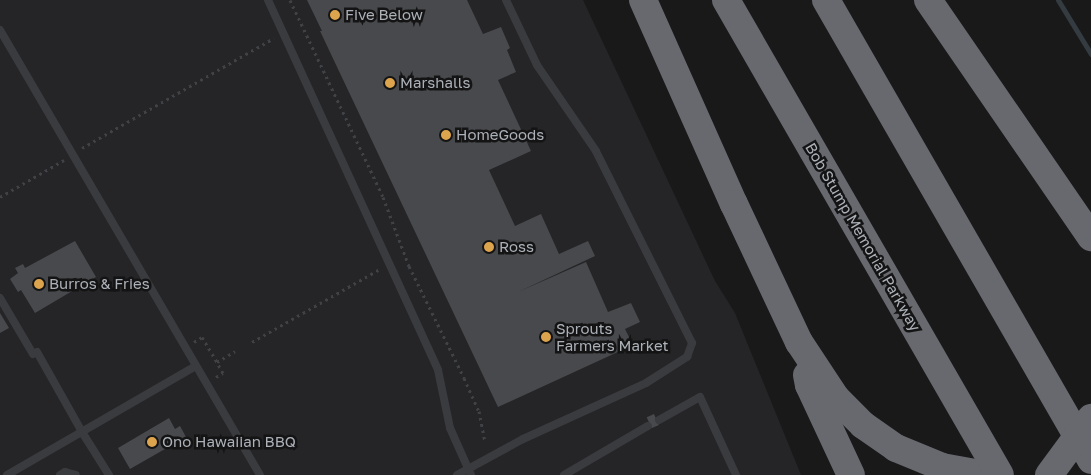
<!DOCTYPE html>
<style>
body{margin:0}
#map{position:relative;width:1091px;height:475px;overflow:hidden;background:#19191a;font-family:"Golos Text",sans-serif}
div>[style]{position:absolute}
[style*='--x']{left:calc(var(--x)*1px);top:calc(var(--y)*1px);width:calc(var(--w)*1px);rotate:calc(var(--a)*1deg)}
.built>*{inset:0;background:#252527}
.stream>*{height:5px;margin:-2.5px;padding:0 2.5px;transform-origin:2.5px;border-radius:2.5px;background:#343c42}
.building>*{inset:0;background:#48494c;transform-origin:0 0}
.path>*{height:3px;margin-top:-1.5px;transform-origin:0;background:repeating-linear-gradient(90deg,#404246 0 2.5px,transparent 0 6.5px)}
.lane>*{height:8px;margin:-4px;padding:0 4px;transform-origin:4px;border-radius:4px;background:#3a3b3f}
.highway>*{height:28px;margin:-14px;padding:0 14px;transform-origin:14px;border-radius:14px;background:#67696f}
.dots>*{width:14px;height:14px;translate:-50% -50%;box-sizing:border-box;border:2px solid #141415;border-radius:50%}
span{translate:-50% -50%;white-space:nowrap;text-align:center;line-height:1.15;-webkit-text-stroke:5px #141415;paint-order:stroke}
.poi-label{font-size:15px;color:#acb1b8}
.left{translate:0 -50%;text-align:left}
.street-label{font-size:15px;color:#acb1b8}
</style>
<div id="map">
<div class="built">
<i style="clip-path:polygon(0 0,583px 0,715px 281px,735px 313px,801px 475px,0 475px)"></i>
</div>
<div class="stream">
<i style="--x:1058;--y:0;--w:63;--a:58.6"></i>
</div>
<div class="building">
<i style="clip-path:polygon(307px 0,467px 0,483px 34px,501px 27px,510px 48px,507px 50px,516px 72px,498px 80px,531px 151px,489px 170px,515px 226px,541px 214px,559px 254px,588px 241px,595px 256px,518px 292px,586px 262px,608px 312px,631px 303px,640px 322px,625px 329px,633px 345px,498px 407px,320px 31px,322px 31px)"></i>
<i style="clip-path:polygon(75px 241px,96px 277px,35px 313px,21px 290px,18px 292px,10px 279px,18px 273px,15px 268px,23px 264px,25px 268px)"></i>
<i style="clip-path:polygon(0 313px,9px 328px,0 333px)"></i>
<i style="left:654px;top:414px;width:12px;height:8px;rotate:66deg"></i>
<i style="clip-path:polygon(169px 418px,175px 429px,180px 426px,186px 437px,130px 469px,118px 448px)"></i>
</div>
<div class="path">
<i style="--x:290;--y:0;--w:218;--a:64.7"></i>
<i style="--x:383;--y:197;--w:74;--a:69.4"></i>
<i style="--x:409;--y:266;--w:125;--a:63.8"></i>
<i style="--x:464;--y:378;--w:36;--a:66"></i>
<i style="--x:479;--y:411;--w:32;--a:79"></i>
<i style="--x:82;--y:148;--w:221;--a:-29.8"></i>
<i style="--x:0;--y:197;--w:74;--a:-30"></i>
<i style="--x:194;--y:342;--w:9;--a:-32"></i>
<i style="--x:202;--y:337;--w:29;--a:59"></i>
<i style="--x:217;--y:362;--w:21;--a:-31"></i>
<i style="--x:252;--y:342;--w:147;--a:-29.7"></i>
<i style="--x:216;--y:377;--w:8;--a:-30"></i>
<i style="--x:223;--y:373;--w:13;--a:-119"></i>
</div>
<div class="lane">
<i style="--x:268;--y:0;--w:407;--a:65.3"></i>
<i style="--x:438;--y:370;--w:59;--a:78.3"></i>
<i style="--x:450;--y:428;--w:51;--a:65.9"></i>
<i style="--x:0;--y:30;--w:515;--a:59.7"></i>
<i style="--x:0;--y:298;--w:65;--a:59.5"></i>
<i style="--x:37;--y:352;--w:92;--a:60.6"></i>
<i style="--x:82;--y:432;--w:51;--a:57.9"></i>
<i style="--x:659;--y:420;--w:47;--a:-29.3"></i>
<i style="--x:700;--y:397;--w:86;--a:65.2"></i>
<i style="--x:7;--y:475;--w:218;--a:-30"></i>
<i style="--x:60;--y:475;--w:6;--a:-31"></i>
<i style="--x:65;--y:472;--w:11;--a:15"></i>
<i style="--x:457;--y:475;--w:75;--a:-28.6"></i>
<i style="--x:523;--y:439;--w:135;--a:-24.5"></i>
<i style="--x:646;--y:383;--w:49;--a:-32.4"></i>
<i style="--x:687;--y:357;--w:15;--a:-70"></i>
<i style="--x:692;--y:343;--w:215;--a:-116.6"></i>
<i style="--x:596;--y:151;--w:104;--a:-124.5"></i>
<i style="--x:537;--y:65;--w:72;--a:-115.5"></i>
<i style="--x:564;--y:475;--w:97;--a:-30.3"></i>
</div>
<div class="highway">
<i style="--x:643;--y:0;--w:223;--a:66"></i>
<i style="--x:734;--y:204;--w:153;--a:64.8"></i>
<i style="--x:799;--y:342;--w:67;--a:56.5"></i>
<i style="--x:836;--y:398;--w:38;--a:45"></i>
<i style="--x:863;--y:425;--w:40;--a:34.9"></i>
<i style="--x:896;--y:448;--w:50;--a:22.4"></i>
<i style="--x:942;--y:467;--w:45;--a:10.3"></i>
<i style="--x:726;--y:0;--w:548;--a:60.02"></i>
<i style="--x:826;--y:0;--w:531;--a:60.05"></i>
<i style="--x:928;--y:0;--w:288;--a:55.5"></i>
<i style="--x:807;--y:375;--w:10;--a:79"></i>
<i style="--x:809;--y:385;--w:99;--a:65"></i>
<i style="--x:1049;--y:475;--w:71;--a:-53.6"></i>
</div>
<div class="dots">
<i style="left:335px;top:15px;background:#dda44e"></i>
<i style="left:390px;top:83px;background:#dda44e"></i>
<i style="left:446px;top:135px;background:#dda44e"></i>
<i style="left:489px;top:247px;background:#dda44e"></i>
<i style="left:39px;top:284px;background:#dda44e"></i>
<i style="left:546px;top:337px;background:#dda44e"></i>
<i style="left:152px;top:442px;background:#dda44e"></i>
</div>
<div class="poi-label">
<span class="left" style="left:345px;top:15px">Five Below</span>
<span class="left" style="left:400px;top:83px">Marshalls</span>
<span class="left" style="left:456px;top:135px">HomeGoods</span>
<span class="left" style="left:499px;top:247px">Ross</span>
<span class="left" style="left:49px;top:284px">Burros &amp; Fries</span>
<span class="left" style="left:556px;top:337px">Sprouts<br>Farmers Market</span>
<span class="left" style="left:162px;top:442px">Ono Hawaiian BBQ</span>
</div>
<div class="street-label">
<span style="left:863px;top:237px;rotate:60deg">Bob Stump Memorial Parkway</span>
</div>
</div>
